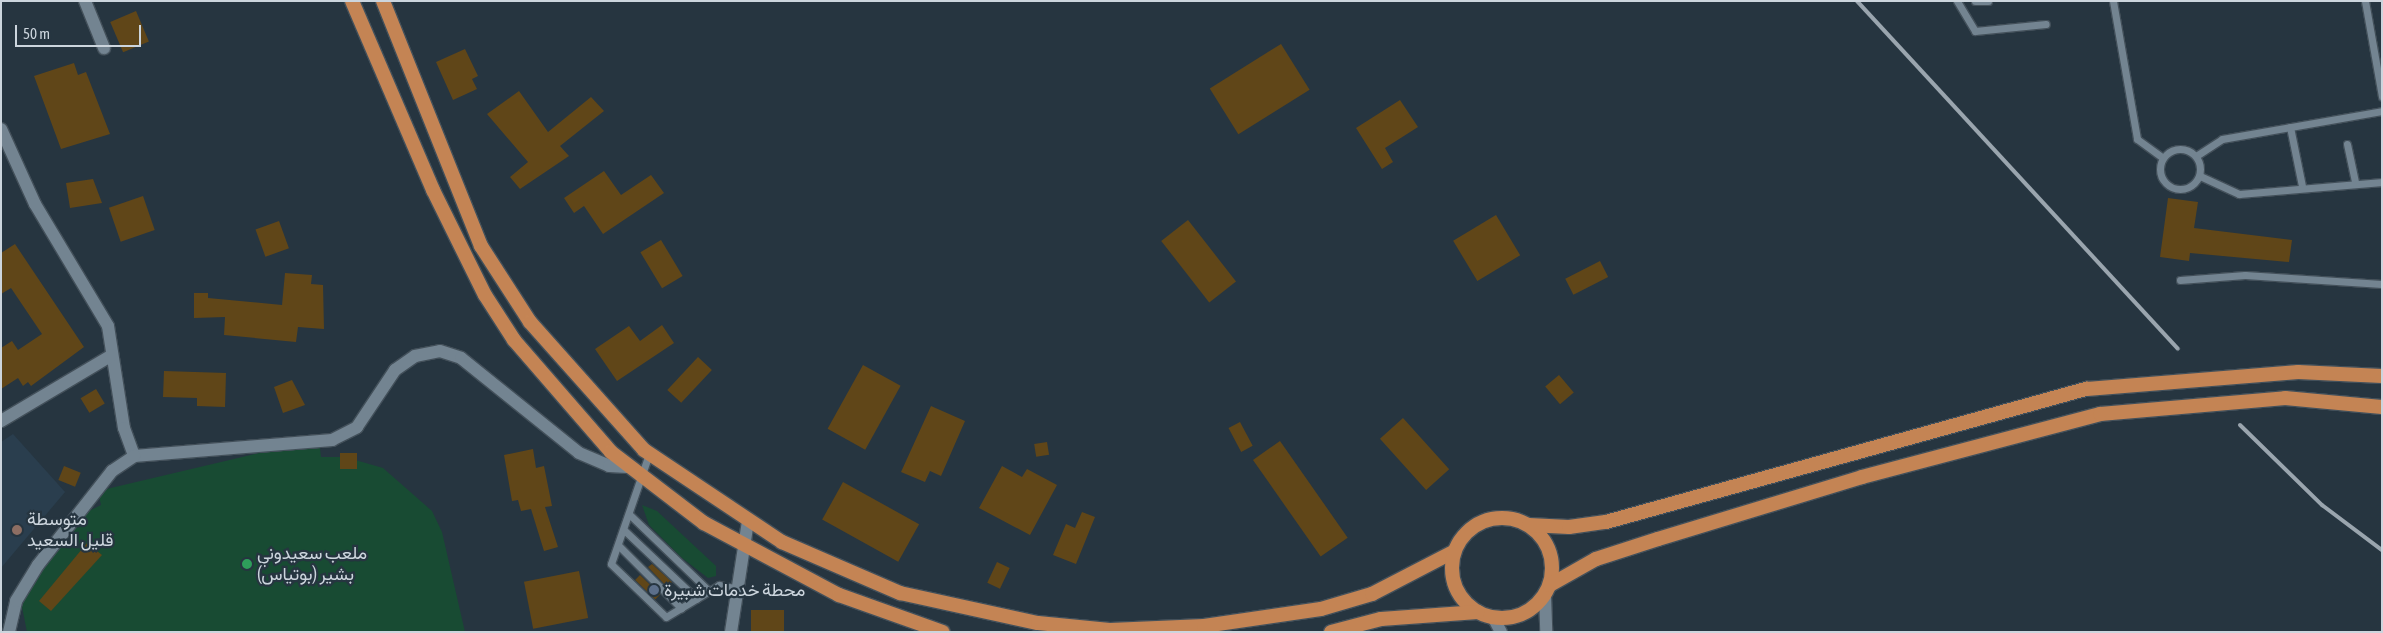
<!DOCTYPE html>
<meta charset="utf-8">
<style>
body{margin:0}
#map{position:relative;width:2383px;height:633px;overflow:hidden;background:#263540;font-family:"Asap Condensed",Vazirmatn,sans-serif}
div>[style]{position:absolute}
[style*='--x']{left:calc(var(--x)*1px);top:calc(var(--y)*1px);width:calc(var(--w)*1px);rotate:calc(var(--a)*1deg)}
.built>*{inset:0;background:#2a3e4e}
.green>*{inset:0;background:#184b33}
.building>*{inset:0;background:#604618;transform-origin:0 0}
.roads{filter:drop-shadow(1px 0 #43505a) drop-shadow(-1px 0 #43505a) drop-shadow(0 1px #43505a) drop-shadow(0 -1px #43505a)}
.service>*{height:7px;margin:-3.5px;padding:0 3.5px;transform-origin:3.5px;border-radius:3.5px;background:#738491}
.service>.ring{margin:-3.5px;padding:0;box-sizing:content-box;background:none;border:7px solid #738491;border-radius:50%}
.minor>*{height:12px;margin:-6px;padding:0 6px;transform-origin:6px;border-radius:6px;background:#738491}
.tertiary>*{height:12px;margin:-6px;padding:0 6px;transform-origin:6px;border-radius:6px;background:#738491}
.secondary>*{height:12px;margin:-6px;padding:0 6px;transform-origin:6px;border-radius:6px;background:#738491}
.trunk>*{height:14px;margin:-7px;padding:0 7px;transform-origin:7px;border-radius:7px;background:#c48454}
.trunk>.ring{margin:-7px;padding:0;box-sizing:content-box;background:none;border:14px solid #c48454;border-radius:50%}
.rail>*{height:4px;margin:-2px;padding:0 2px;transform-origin:2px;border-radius:2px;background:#9aa5ae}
.dots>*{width:14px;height:14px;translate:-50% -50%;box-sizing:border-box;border:2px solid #263540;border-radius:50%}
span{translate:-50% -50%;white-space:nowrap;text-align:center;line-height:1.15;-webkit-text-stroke:4.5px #263540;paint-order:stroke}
.poi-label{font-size:18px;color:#ccd5dd}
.left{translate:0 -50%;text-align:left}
.frame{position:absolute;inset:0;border:2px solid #ccd5dd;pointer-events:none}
.scale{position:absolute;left:15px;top:25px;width:126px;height:22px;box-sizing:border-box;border:2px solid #ccd5dd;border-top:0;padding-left:6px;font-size:15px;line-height:18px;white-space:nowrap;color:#ccd5dd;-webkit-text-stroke:4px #263540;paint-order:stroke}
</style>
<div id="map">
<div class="built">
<i style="clip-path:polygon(13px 434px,65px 492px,1px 568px,1px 442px)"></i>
</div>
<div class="green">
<i style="clip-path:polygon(319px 439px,321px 457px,345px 457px,383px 468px,432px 511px,442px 532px,465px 632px,27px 632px,20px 597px,81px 515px,101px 505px,98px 491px)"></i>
<i style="clip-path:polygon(642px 505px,657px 511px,716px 566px,716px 576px,708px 578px,682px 558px,649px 525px)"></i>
</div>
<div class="building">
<i style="left:136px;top:11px;width:33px;height:28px;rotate:67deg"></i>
<i style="left:1281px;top:44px;width:54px;height:84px;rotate:58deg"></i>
<i style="clip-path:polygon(465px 49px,478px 76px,472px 79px,477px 89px,453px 100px,436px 62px)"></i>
<i style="clip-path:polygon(74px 63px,78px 75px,86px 72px,110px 134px,61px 149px,34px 76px)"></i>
<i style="clip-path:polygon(519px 91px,548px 132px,591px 97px,604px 111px,560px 146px,569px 156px,520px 189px,510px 177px,528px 162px,487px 114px)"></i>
<i style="clip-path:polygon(1400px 100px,1418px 127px,1385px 148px,1393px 162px,1382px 169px,1356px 128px)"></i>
<i style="clip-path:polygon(604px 171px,621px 195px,651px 175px,664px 193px,603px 234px,584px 206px,574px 213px,564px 198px)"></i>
<i style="clip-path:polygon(93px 179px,102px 203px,70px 208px,66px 183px)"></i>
<i style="left:143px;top:196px;width:36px;height:36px;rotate:71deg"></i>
<i style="clip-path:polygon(2168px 198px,2198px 202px,2194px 228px,2292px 240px,2289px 262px,2190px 253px,2189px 261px,2160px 257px)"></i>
<i style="left:1496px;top:215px;width:47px;height:50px;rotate:59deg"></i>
<i style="left:1188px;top:220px;width:78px;height:34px;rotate:52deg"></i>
<i style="left:279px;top:221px;width:29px;height:25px;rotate:70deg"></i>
<i style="left:661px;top:240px;width:42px;height:24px;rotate:59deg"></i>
<i style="clip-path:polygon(15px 244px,84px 347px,31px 386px,28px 382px,23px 386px,18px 378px,1px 389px,1px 348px,12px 341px,18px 350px,42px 334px,11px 288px,1px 294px,1px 253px)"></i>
<i style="left:1600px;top:261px;width:18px;height:39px;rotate:63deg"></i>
<i style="clip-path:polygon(285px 273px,312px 275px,311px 284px,323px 285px,324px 329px,298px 327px,296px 342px,224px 335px,225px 317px,194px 318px,194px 293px,208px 293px,208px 298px,282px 305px)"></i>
<i style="clip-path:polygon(662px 325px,674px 343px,617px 381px,595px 349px,629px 326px,640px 341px)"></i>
<i style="left:698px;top:357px;width:19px;height:45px;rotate:43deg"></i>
<i style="left:863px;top:365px;width:43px;height:73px;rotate:29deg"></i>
<i style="clip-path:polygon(164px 371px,226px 373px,225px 407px,197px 406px,197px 398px,163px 397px)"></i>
<i style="left:1559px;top:375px;width:23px;height:18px;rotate:50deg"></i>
<i style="clip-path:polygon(292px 380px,305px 405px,283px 413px,274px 387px)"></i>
<i style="left:96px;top:389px;width:17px;height:18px;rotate:59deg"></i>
<i style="clip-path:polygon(931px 406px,965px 421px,941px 476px,930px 471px,925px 482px,901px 472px)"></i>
<i style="left:1403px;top:418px;width:69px;height:31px;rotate:48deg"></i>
<i style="left:1240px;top:422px;width:27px;height:13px;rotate:62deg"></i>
<i style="left:1280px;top:441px;width:118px;height:33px;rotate:55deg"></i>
<i style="left:1047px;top:442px;width:13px;height:13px;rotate:81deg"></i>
<i style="clip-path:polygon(533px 449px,536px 468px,544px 466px,552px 506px,545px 507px,558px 547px,544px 551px,531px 509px,521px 511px,518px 500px,512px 501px,504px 455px)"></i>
<i style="left:340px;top:453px;width:17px;height:16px"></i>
<i style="left:64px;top:466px;width:18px;height:15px;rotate:22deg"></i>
<i style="clip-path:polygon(1002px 466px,1022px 477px,1027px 469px,1057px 485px,1030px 535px,979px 508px)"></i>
<i style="left:843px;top:482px;width:87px;height:43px;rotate:29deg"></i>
<i style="clip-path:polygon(1082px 512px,1095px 517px,1076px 564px,1053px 555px,1066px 524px,1075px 528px)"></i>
<i style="clip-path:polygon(87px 543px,102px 555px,51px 611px,39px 601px)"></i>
<i style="left:997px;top:562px;width:14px;height:23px;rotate:25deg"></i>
<i style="clip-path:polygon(652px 564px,672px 582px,667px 587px,648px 567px)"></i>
<i style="left:579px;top:571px;width:48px;height:56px;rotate:79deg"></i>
<i style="left:640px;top:575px;width:28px;height:7px;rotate:44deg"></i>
<i style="left:751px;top:610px;width:33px;height:22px"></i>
</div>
<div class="roads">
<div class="service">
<i style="--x:1957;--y:1;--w:35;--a:59"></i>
<i style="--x:1975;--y:31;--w:71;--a:-5.6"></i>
<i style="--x:1975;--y:1;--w:13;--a:0"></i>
<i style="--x:2113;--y:1;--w:140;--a:80.1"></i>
<i style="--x:2137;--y:139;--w:32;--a:36"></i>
<i style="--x:2365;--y:1;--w:97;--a:79.9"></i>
<i style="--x:2290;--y:127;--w:60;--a:78.5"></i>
<i style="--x:2347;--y:144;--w:40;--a:78"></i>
<i class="ring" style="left:2160px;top:149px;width:33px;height:33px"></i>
<i style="--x:2196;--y:156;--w:31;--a:-33"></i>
<i style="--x:2222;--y:139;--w:162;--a:-9.9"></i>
<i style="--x:2200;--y:176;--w:43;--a:24.8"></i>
<i style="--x:2239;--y:194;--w:144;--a:-4.8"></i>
<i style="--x:2180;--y:280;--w:65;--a:-4.4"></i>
<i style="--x:2245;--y:275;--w:137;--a:3.8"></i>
<i style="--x:649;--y:454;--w:116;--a:109.1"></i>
<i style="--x:611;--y:564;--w:76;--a:43.9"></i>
<i style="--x:666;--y:617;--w:62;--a:-31.1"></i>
<i style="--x:719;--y:585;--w:20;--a:11"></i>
<i style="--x:630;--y:515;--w:110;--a:43.9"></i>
<i style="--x:624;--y:530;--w:100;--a:43.4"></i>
<i style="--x:619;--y:546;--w:88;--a:45"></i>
</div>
<div class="minor">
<i style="--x:85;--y:1;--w:51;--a:68"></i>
<i style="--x:1;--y:129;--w:82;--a:65.6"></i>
<i style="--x:35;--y:204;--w:142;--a:59.1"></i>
<i style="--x:108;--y:326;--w:103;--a:81.1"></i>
<i style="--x:124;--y:428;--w:30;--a:70"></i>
<i style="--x:134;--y:456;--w:199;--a:-4.6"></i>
<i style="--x:332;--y:440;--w:28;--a:-27"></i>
<i style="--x:357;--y:427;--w:69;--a:-56.3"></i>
<i style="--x:395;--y:370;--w:24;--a:-35"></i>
<i style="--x:415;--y:356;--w:25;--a:-11"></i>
<i style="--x:440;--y:351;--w:22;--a:18"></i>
<i style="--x:461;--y:358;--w:151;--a:38.8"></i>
<i style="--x:579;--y:453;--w:33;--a:23"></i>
<i style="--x:609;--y:466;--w:18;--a:3"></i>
<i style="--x:1;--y:421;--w:129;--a:-30.7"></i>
<i style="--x:9;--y:632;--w:32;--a:-77"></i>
<i style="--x:16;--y:601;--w:42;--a:-58.6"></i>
<i style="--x:38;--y:565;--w:120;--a:-51.8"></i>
<i style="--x:112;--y:471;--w:27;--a:-34"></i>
</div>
<div class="tertiary">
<i style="--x:731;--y:632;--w:112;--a:-81.3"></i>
</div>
<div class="secondary">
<i style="--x:1545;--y:595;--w:37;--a:88"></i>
<i style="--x:1493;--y:617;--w:17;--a:62"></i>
</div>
<div class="trunk">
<i style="--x:352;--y:1;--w:206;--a:66.8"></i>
<i style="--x:433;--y:190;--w:117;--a:63.7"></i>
<i style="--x:485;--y:295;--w:54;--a:57.2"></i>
<i style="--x:514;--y:340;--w:148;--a:49.1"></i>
<i style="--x:611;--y:452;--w:117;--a:37.4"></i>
<i style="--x:704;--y:523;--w:153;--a:28.1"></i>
<i style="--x:839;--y:595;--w:110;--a:19.6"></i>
<i style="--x:383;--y:1;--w:264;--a:68.2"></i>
<i style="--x:481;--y:246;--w:90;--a:57.2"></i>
<i style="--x:530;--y:322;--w:171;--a:48.3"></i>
<i style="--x:644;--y:450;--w:166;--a:33.7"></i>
<i style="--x:782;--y:542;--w:129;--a:23.4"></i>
<i style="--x:900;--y:593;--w:141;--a:12.3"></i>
<i style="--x:1038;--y:623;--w:72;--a:5.6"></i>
<i style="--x:1110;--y:630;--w:94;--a:-2.4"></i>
<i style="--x:1204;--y:626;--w:118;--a:-8.3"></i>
<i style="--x:1321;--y:609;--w:53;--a:-16.4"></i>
<i style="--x:1372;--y:594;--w:91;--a:-27.4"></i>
<i class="ring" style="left:1452px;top:518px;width:86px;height:86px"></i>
<i style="--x:1529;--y:525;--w:40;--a:2.9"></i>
<i style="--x:1569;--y:527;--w:37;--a:-8"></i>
<i style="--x:1606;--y:522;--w:499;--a:-15.5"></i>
<i style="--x:2087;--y:389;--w:212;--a:-4.6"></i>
<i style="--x:2298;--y:372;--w:84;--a:2.7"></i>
<i style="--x:1550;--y:585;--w:53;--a:-29.5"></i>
<i style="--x:1596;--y:559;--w:65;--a:-17.9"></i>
<i style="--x:1658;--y:539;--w:213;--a:-16.9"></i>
<i style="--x:1862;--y:477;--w:246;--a:-14.8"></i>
<i style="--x:2100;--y:414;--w:186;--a:-4.9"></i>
<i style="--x:2285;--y:398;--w:97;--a:5.3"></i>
<i style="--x:1331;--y:632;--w:52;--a:-14.6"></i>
<i style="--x:1381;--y:619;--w:97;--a:-4.1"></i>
</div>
</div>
<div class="rail">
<i style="--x:1857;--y:1;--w:473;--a:47.3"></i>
<i style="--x:2240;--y:425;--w:115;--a:44.3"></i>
<i style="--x:2322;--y:505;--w:75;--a:36.9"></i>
</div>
<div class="dots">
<i style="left:17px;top:530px;background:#8d6e63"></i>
<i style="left:247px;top:564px;background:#2e9e5b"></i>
<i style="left:654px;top:590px;background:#5c6f8a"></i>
</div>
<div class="poi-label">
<span class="left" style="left:27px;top:530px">متوسطة<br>قليل السعيد</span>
<span class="left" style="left:257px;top:564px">ملعب سعيدوني<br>بشير (بوتياس)</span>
<span class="left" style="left:664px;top:590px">محطة خدمات شبيرة</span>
</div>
<div class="frame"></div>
<div class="scale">50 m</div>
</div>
